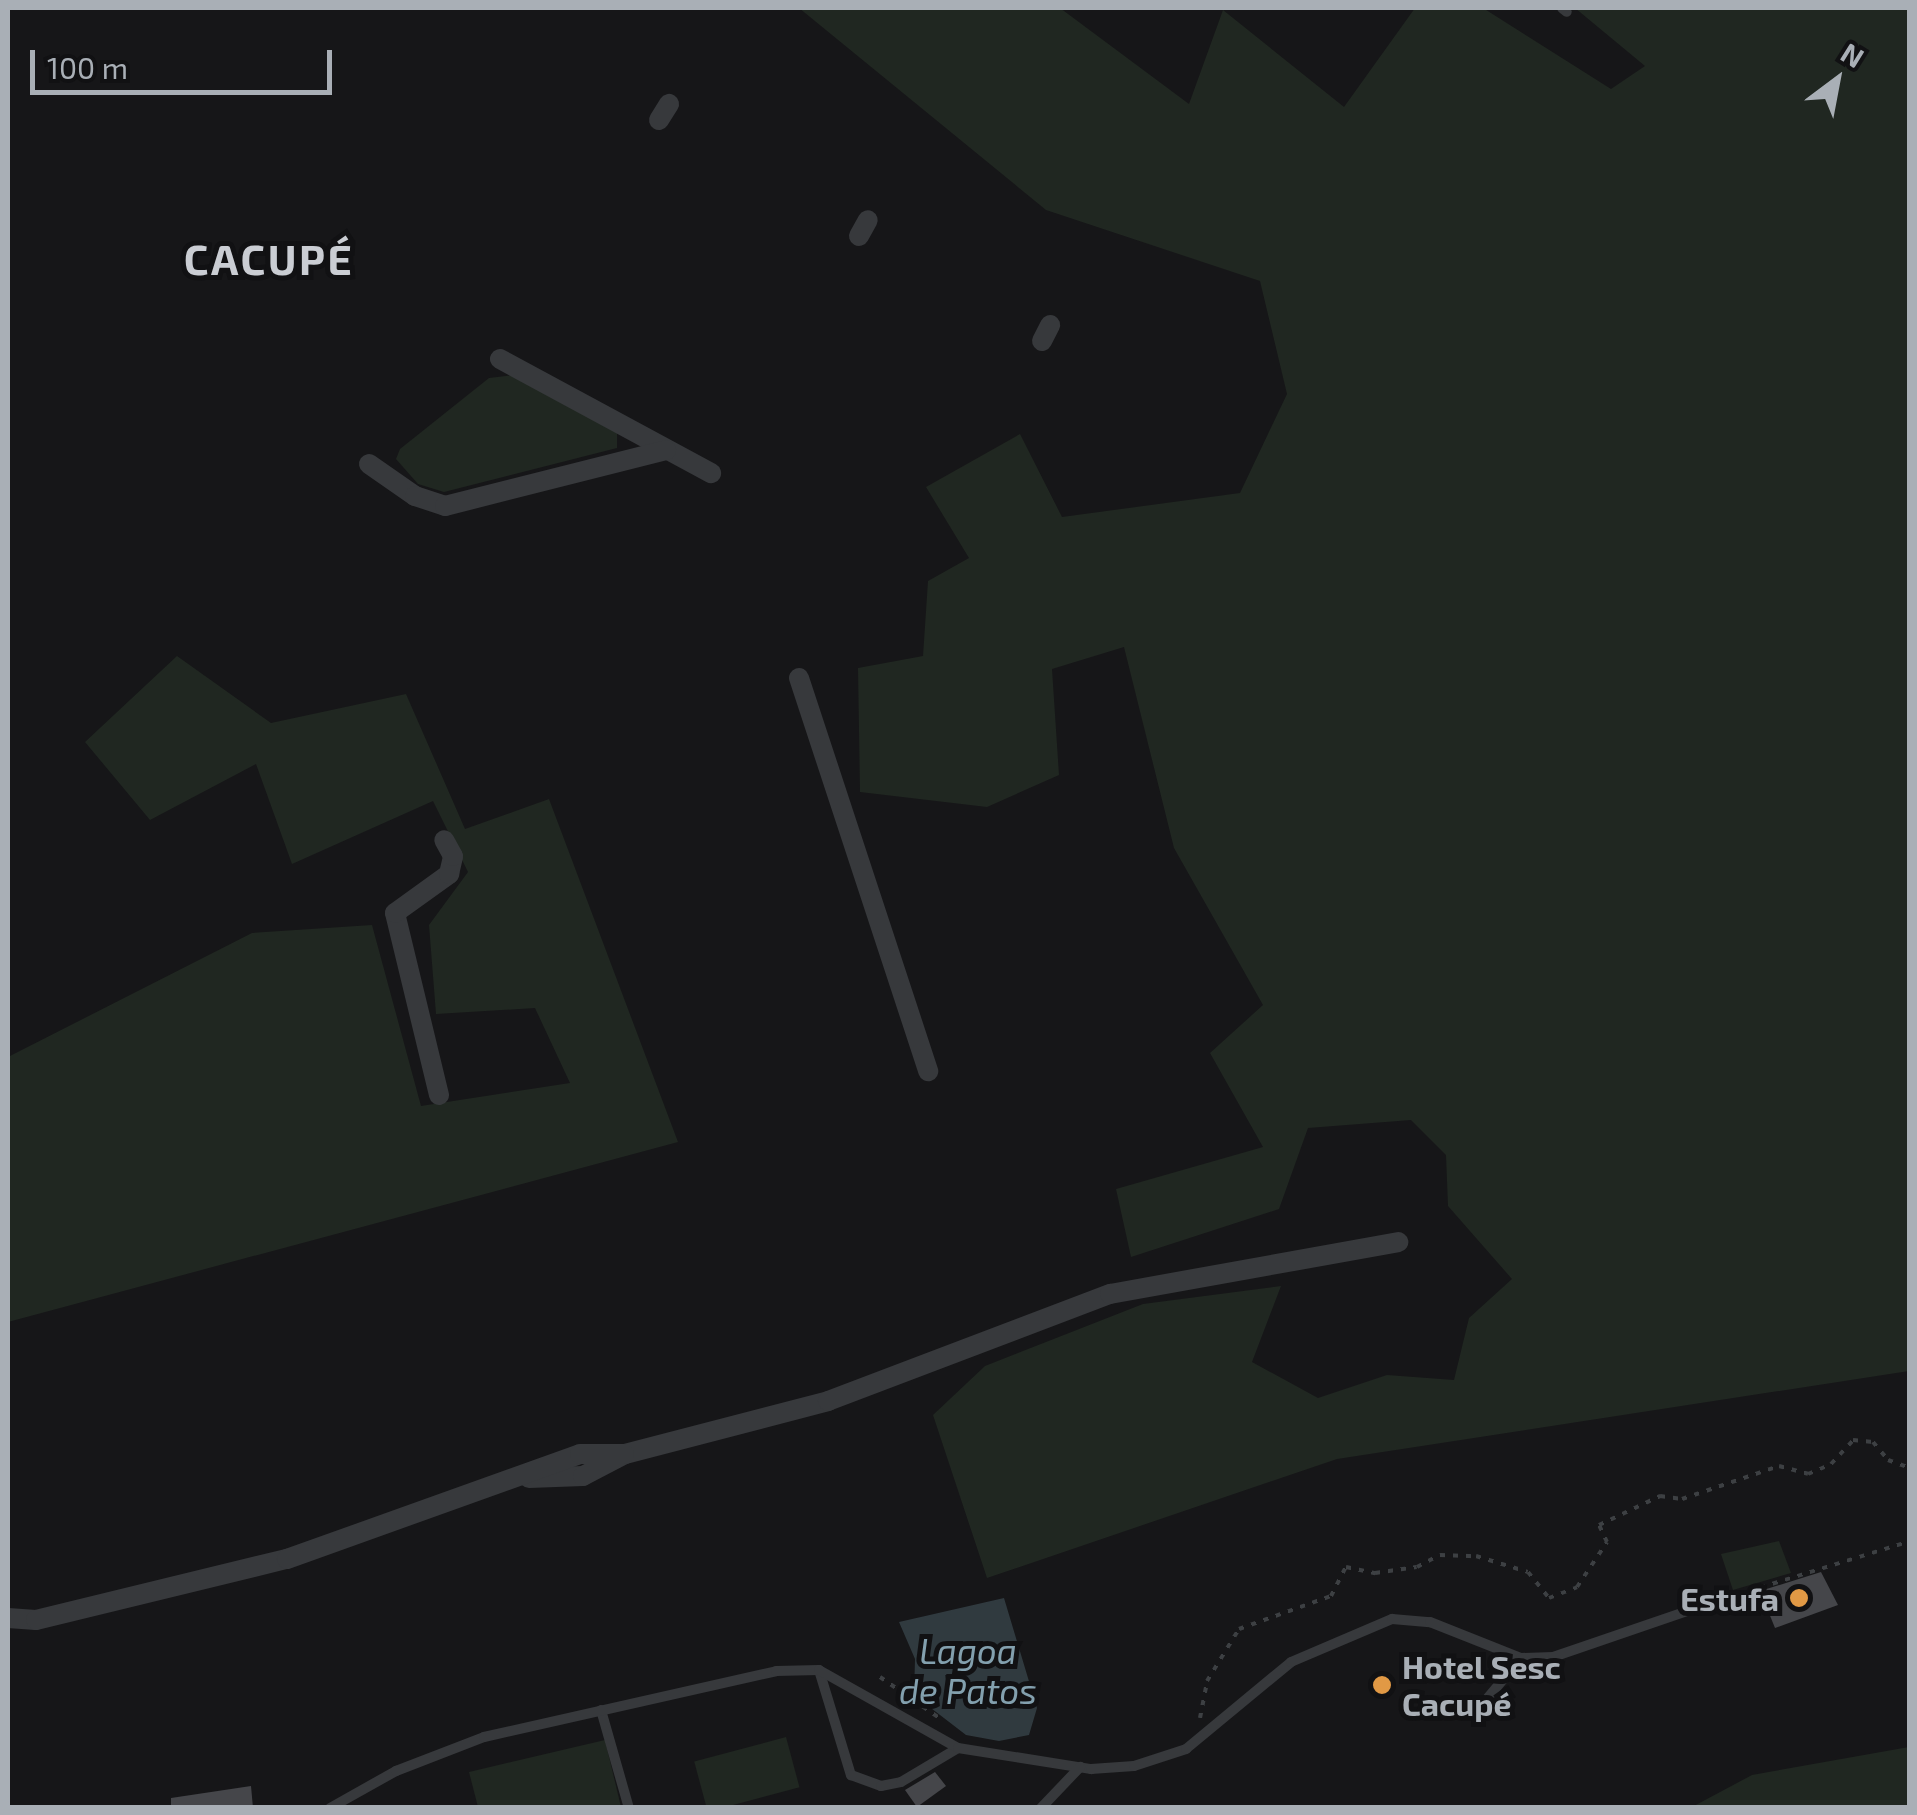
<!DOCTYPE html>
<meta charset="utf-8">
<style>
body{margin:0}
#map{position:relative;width:1917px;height:1815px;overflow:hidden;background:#161618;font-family:"Exo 2",sans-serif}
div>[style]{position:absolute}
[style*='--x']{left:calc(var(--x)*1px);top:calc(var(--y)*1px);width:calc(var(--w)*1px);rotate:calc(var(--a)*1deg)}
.green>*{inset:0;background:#202721;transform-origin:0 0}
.water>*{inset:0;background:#303a3f}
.building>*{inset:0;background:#45464a}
.path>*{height:4px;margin-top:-2px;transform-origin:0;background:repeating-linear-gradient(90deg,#3d4043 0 5px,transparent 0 13px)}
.lane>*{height:10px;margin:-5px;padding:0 5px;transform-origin:5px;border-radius:5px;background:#37393c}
.street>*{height:20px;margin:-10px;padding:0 10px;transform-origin:10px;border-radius:10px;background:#37393c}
.dots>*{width:28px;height:28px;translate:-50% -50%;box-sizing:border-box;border:5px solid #111113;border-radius:50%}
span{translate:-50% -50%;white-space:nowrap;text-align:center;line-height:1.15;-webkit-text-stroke:10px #111113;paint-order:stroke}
.poi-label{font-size:32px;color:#a9afb6;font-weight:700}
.right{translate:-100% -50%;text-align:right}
.left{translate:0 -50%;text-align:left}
.water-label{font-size:35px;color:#83a0ae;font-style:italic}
.district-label{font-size:42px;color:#cacdd3;font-weight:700;letter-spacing:2.5px}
.frame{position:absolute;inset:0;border:10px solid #a9afb6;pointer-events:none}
.north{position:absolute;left:1787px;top:30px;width:100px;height:100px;-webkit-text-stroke:8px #111113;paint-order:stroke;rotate:32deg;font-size:28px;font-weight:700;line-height:40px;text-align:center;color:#a9afb6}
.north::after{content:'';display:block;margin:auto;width:35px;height:45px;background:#a9afb6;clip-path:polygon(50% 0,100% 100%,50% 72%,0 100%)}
.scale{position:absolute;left:30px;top:50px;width:302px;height:45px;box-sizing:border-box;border:5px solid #a9afb6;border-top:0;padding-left:12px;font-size:30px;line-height:35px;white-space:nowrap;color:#a9afb6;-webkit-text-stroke:8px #111113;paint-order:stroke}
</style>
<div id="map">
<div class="green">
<i style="clip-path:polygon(799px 8px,1060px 8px,1189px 104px,1223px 10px,1344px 107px,1415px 8px,1483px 8px,1611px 89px,1645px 66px,1575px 8px,1909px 8px,1909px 1371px,1337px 1459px,987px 1578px,933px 1415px,985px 1366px,1143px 1304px,1281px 1286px,1252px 1362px,1318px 1398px,1387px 1375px,1454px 1380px,1469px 1318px,1512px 1279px,1448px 1206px,1446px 1155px,1411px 1120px,1308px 1128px,1279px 1209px,1131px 1257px,1116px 1189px,1263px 1147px,1210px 1053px,1263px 1005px,1174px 848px,1124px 647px,1052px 669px,1059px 775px,987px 807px,860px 792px,858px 668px,923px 656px,928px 581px,969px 558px,926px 487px,1020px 434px,1062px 517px,1240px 493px,1287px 394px,1260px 281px,1046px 210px)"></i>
<i style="clip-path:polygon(515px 375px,617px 432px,617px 448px,444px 492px,418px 484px,396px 459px,400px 449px,489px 378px)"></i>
<i style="clip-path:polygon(177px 656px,271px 723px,406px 694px,465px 829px,549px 799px,678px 1142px,8px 1322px,8px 1057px,252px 933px,372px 925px,421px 1106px,570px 1083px,535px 1008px,436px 1014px,429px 925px,468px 872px,433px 801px,292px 864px,256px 764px,150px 820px,85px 742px)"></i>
<i style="clip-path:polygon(1779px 1541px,1791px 1573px,1733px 1590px,1721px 1554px)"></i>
<i style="left:786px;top:1737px;width:52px;height:95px;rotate:75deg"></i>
<i style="clip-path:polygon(605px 1740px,621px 1807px,478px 1807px,469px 1772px)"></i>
<i style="clip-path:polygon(1909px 1747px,1909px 1807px,1692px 1807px,1752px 1775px)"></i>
</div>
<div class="water">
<i style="clip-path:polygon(1004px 1598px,1037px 1708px,1029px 1735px,999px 1741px,966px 1735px,914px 1695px,915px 1659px,899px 1622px)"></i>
</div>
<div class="building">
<i style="clip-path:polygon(1821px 1572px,1838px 1605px,1775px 1628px,1760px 1591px)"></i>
<i style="clip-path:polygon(935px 1772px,946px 1786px,917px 1807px,905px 1790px)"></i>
<i style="clip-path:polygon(251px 1786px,253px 1808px,171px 1808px,171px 1798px)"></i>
</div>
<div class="path">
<i style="--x:1723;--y:1599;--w:196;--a:-17.2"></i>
<i style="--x:880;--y:1677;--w:75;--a:34.7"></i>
<i style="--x:1200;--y:1718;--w:38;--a:-79"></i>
<i style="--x:1207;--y:1681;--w:61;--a:-58.4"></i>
<i style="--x:1239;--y:1629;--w:98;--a:-19.7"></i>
<i style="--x:1331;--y:1596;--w:33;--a:-63"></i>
<i style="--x:1346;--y:1567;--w:30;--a:12"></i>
<i style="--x:1375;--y:1573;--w:42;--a:-8.1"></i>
<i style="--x:1417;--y:1567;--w:26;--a:-28"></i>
<i style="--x:1440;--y:1555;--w:36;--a:2"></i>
<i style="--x:1476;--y:1556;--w:54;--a:17.1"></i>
<i style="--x:1528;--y:1572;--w:33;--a:51"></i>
<i style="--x:1549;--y:1598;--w:30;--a:-21"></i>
<i style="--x:1577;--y:1587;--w:54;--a:-56.3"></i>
<i style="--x:1607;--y:1542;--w:19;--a:-115"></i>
<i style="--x:1599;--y:1525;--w:68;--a:-25.4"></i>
<i style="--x:1660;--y:1496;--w:22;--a:8"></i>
<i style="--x:1682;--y:1499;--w:102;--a:-18.8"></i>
<i style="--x:1779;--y:1466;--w:30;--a:15"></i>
<i style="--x:1808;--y:1474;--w:25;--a:-23"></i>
<i style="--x:1831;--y:1464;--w:33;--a:-47"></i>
<i style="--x:1853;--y:1440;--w:20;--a:6"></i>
<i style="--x:1873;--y:1442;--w:23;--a:50"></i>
<i style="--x:1888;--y:1460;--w:23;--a:20"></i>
</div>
<div class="lane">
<i style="--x:1562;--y:8;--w:6;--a:39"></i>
<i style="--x:819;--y:1670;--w:110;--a:73.1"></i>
<i style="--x:851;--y:1775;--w:32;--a:20"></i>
<i style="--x:881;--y:1786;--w:20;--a:-11"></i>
<i style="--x:901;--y:1782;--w:66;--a:-30.8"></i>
<i style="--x:1481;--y:1706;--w:62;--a:-50.2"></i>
<i style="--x:601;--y:1710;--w:102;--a:74.1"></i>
<i style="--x:330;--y:1808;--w:76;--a:-29.3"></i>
<i style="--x:396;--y:1771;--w:94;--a:-21.1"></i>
<i style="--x:484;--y:1737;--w:299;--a:-12.7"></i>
<i style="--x:776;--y:1671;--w:43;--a:-1.3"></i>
<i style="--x:819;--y:1670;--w:159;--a:29.3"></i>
<i style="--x:958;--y:1748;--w:135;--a:9"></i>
<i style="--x:1091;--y:1769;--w:43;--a:-4"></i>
<i style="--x:1134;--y:1766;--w:55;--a:-18.1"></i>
<i style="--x:1186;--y:1749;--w:136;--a:-39.6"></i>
<i style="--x:1291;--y:1662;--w:110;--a:-23.1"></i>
<i style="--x:1392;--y:1619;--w:38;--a:5"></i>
<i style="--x:1430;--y:1622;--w:98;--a:21.6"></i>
<i style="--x:1521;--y:1658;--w:32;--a:-2"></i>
<i style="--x:1553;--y:1657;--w:164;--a:-18.9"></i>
<i style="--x:1041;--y:1808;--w:57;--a:-46.4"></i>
</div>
<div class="street">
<i style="--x:659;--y:120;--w:19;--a:-58"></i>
<i style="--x:859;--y:236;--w:18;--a:-61"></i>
<i style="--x:1042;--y:341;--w:18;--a:-63"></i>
<i style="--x:500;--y:359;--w:240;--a:28.4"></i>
<i style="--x:369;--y:464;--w:56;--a:34.8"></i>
<i style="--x:415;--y:496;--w:32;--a:18"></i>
<i style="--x:445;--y:506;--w:228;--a:-14.2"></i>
<i style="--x:799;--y:678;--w:414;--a:71.8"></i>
<i style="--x:439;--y:1095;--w:187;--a:-103.6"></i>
<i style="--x:395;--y:913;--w:67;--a:-35.8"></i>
<i style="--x:449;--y:874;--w:18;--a:-77"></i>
<i style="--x:453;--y:856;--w:18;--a:-119"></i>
<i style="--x:529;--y:1478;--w:54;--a:-2.1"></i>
<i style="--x:583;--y:1476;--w:47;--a:-27.6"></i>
<i style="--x:625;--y:1454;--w:210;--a:-14.6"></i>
<i style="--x:828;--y:1401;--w:302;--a:-20.8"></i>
<i style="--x:1110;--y:1294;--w:293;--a:-10.2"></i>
<i style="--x:8;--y:1618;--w:28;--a:4"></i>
<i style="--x:36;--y:1620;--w:258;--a:-13.7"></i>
<i style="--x:287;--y:1559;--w:311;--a:-19.7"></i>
<i style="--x:580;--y:1454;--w:44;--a:0"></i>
</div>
<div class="dots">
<i style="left:1799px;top:1598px;background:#e19945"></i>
<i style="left:1382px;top:1685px;background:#e19945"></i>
</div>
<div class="poi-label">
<span class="right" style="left:1779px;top:1598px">Estufa</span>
<span class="left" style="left:1402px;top:1685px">Hotel Sesc<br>Cacupé</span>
</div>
<div class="water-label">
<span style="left:968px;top:1670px">Lagoa<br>de Patos</span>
</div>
<div class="district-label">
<span style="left:269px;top:258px">CACUPÉ</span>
</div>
<div class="frame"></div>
<div class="north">N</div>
<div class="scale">100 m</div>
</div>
